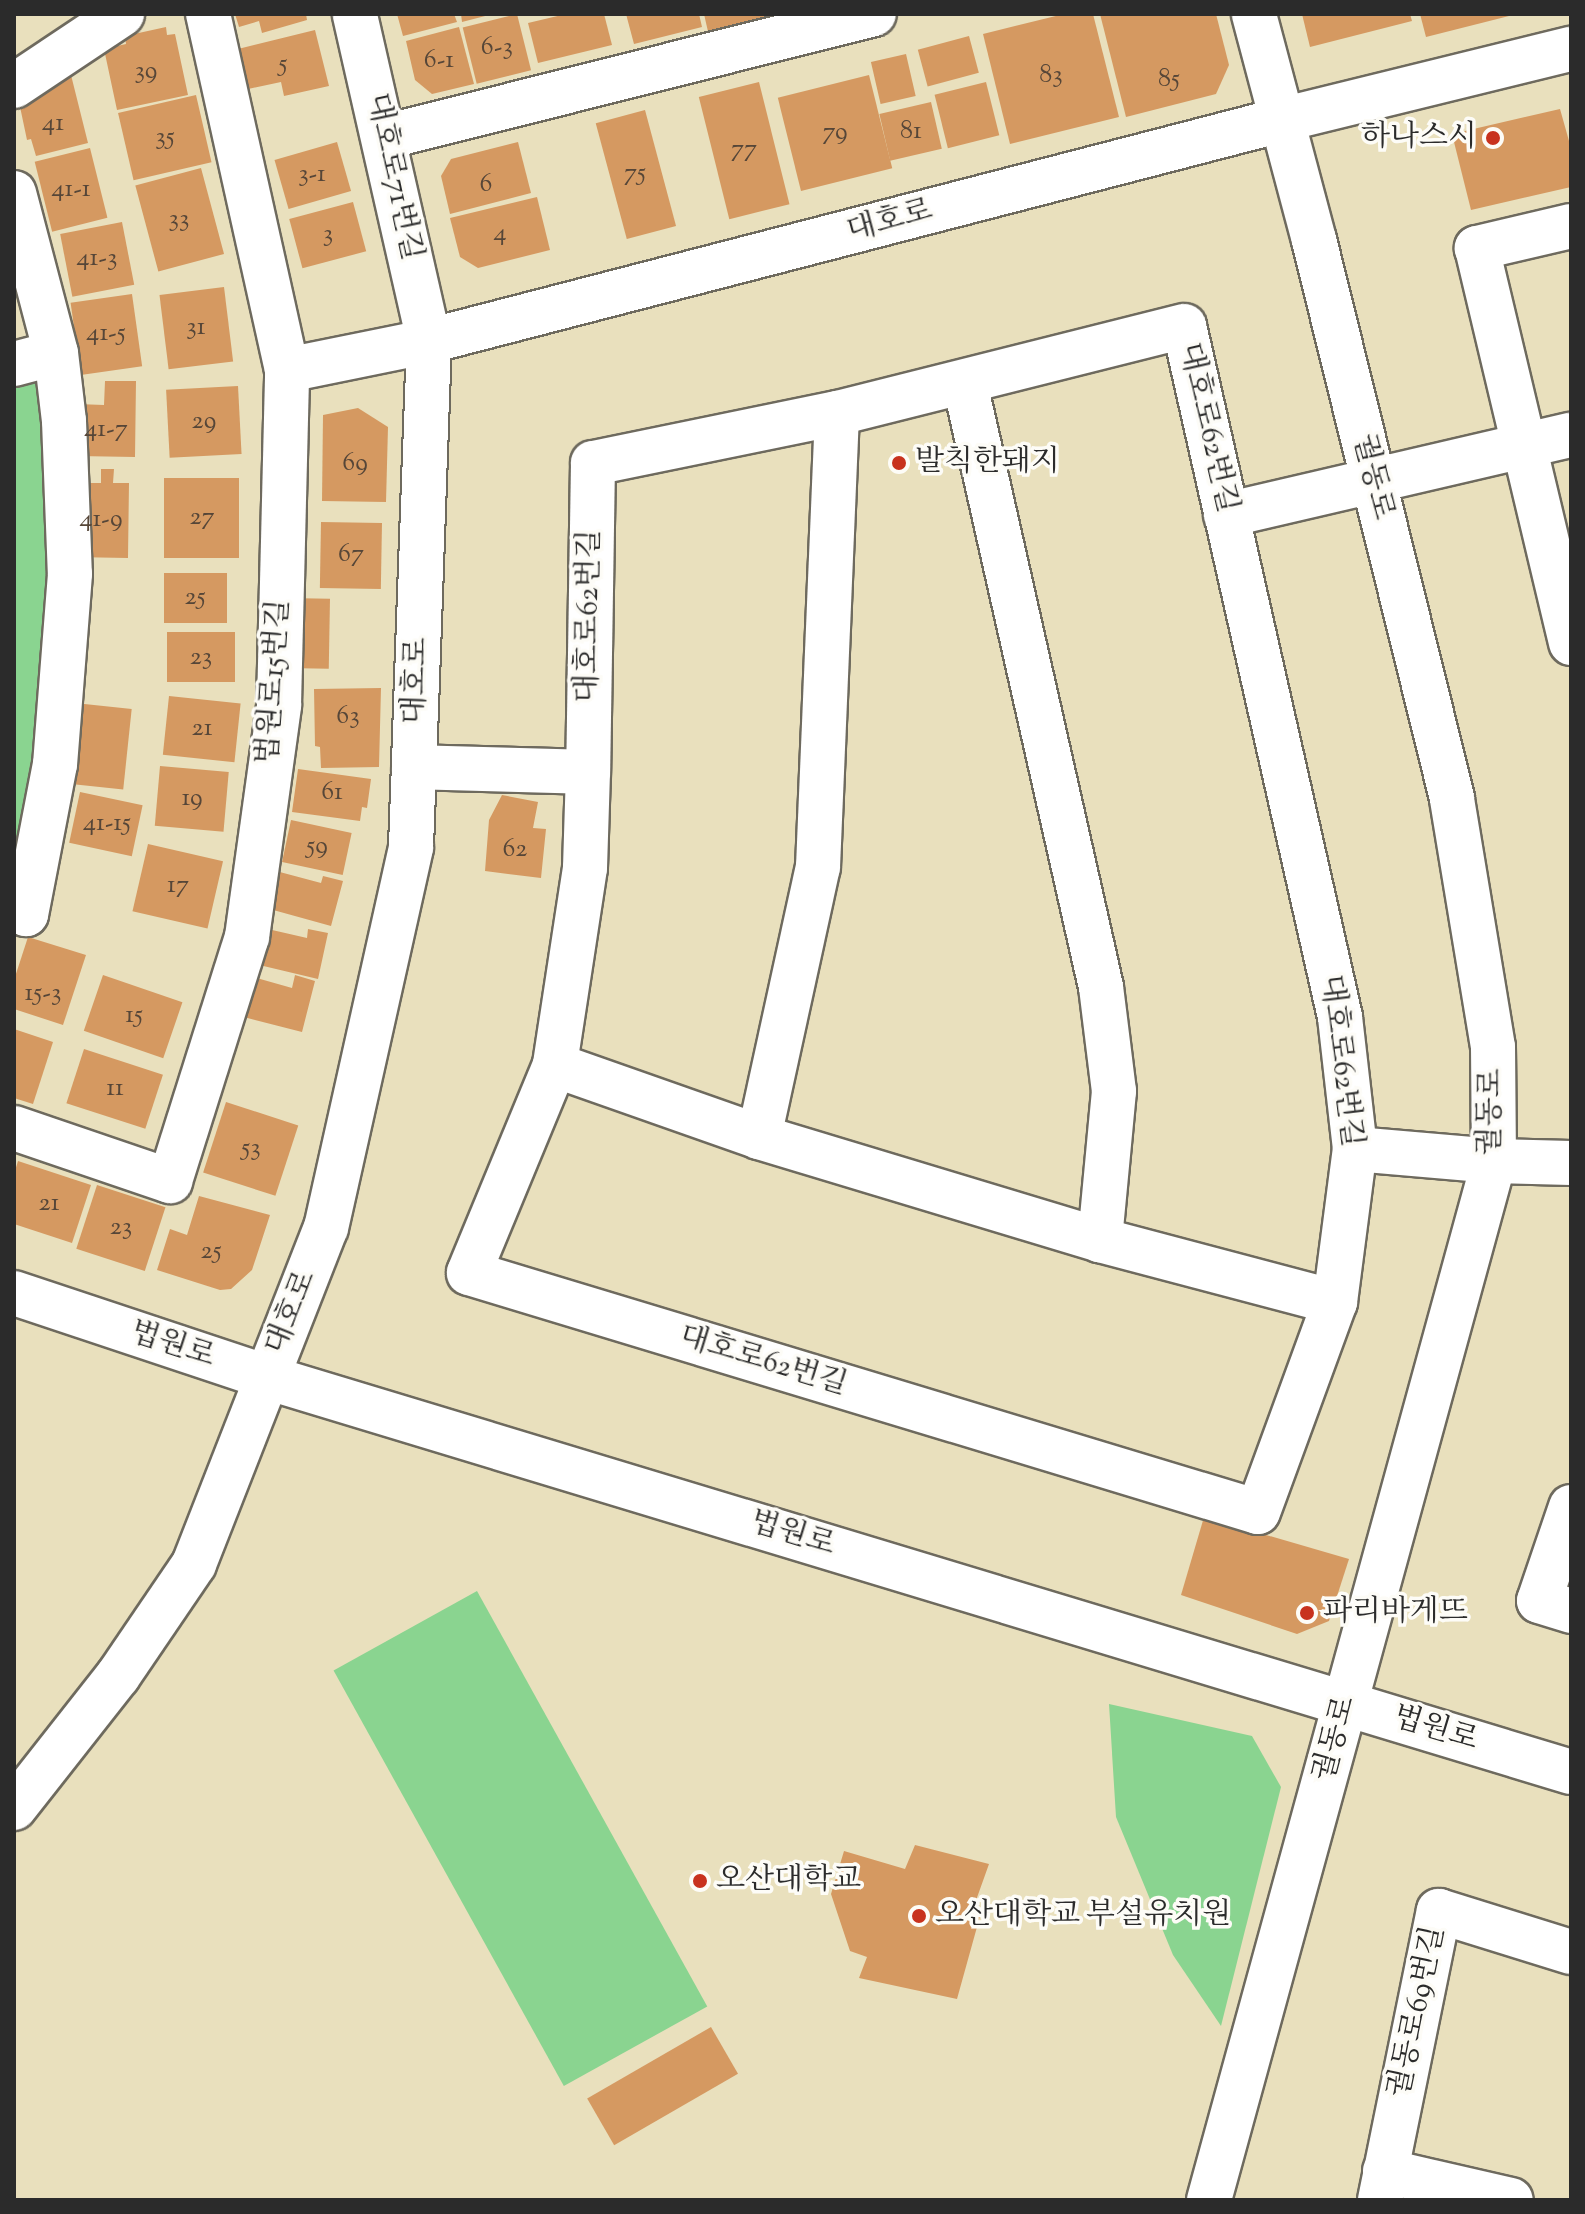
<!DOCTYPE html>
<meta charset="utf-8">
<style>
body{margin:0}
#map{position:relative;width:1585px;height:2214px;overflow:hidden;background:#e9e0bd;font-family:"Sorts Mill Goudy","Noto Serif KR",serif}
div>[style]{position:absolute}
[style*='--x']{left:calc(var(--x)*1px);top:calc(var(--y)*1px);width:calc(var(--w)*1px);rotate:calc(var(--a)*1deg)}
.green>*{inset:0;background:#8ad490;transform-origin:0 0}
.building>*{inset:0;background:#d59961;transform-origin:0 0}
.roads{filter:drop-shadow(2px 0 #6e6a5e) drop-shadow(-2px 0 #6e6a5e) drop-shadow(0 2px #6e6a5e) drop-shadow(0 -2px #6e6a5e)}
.minor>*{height:44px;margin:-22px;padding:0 22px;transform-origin:22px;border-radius:22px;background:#fff}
.dots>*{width:22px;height:22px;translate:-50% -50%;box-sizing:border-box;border:4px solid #fdfcf7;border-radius:50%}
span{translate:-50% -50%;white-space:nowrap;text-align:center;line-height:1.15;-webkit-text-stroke:7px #fdfcf7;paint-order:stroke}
.number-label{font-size:26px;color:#564638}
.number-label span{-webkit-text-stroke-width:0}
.poi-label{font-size:30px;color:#2b2b2b}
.right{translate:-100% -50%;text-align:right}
.left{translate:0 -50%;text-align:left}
.street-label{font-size:30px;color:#2b2b2b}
.frame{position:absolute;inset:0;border:16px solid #2b2b2b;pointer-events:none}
</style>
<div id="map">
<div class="green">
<i style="clip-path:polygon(45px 380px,60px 582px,14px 894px,14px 385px)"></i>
<i style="left:477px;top:1591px;width:475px;height:164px;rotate:61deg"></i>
<i style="clip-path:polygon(1109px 1704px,1252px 1736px,1281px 1787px,1221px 2026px,1173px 1955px,1116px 1817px)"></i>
</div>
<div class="building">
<i style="clip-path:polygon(235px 14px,306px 14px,307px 20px,262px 33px,259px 21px,239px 27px)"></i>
<i style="clip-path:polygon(397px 14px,454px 14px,457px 22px,403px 36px)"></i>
<i style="clip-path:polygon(461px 14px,489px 14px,489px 15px,462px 22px)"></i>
<i style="left:517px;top:14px;width:58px;height:56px;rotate:76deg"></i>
<i style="clip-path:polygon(566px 14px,604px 14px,612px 45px,538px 63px,528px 23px)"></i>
<i style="clip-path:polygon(626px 14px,699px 14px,702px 27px,634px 44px)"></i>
<i style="clip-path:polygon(704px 14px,793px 14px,709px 36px)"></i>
<i style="clip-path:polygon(1064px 14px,1093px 14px,1119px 117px,1010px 144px,983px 34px)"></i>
<i style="clip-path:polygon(1100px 14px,1216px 14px,1229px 65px,1216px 94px,1126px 117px)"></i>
<i style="clip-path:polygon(1302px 14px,1410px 14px,1412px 21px,1310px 47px)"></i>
<i style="clip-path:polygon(1420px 14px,1513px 14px,1513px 15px,1426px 37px)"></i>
<i style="clip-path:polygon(166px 27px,167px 35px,175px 34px,188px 95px,117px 110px,104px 49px,126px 44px,125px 36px)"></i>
<i style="clip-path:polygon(459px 27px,474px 84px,432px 94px,415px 80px,406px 41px)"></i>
<i style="clip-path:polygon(315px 30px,329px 86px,284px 96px,281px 82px,248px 89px,238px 49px)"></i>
<i style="left:969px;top:36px;width:38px;height:53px;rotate:75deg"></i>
<i style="left:906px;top:54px;width:43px;height:36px;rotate:77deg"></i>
<i style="clip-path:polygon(69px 67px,88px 143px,36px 156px,31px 139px,27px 140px,19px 102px)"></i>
<i style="left:869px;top:75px;width:96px;height:94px;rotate:76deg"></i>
<i style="left:759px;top:82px;width:126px;height:62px;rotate:76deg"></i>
<i style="left:986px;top:82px;width:55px;height:53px;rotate:76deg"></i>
<i style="left:196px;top:95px;width:69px;height:80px;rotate:77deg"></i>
<i style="left:931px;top:102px;width:48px;height:53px;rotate:77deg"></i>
<i style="clip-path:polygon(1560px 109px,1571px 148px,1571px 187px,1471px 210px,1452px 134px)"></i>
<i style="left:645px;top:110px;width:120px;height:51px;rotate:75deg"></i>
<i style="left:337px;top:142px;width:51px;height:65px;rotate:74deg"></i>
<i style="clip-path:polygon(518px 142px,531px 193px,450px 214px,441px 176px,451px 159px)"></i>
<i style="left:90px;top:148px;width:72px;height:57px;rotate:76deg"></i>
<i style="left:201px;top:168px;width:89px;height:68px;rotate:75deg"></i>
<i style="clip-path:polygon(537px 197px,550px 250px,478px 268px,460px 257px,450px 218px)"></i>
<i style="left:353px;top:202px;width:51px;height:66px;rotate:75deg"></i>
<i style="left:122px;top:222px;width:64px;height:63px;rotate:79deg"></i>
<i style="left:224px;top:287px;width:75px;height:65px;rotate:83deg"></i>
<i style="left:132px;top:294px;width:73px;height:62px;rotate:82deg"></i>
<i style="clip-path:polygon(105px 381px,136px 381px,135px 457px,77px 456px,77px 404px,104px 405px)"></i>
<i style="left:238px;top:386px;width:68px;height:72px;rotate:87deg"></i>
<i style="clip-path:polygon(358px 408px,388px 427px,386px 502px,322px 501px,323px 415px)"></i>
<i style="clip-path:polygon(101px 469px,114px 469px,113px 483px,129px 483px,128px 558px,72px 557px,73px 483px,101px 483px)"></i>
<i style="left:164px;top:478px;width:75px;height:80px"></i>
<i style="left:321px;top:522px;width:61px;height:66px;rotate:1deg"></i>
<i style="left:164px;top:573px;width:63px;height:50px"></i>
<i style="left:287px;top:598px;width:43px;height:70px;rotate:1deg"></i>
<i style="left:235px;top:632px;width:50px;height:68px;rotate:90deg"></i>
<i style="clip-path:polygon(381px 688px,379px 767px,321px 768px,320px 747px,315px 746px,314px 689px)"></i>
<i style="left:169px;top:696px;width:72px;height:59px;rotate:6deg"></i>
<i style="left:75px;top:703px;width:57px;height:81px;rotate:6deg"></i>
<i style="left:160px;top:766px;width:69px;height:60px;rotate:5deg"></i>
<i style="clip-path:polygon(298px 769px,371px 779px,367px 808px,362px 807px,360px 821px,292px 812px)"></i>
<i style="left:80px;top:792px;width:64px;height:52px;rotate:12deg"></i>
<i style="clip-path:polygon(502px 795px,538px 802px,533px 828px,546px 829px,541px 878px,485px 871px,489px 820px)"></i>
<i style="left:291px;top:820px;width:62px;height:43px;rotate:12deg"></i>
<i style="left:148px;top:844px;width:77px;height:69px;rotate:13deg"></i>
<i style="clip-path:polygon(276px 871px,321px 883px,323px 876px,343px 881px,331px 926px,266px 908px)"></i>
<i style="clip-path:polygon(259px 927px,307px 938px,308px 929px,328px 933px,318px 979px,251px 963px)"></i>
<i style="clip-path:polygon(28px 937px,86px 955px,63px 1025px,14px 1009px,14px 980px)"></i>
<i style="left:103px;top:975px;width:84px;height:59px;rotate:19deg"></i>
<i style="clip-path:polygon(246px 975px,292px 988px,295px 975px,315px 981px,302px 1032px,236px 1015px)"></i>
<i style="clip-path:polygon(14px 1029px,53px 1042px,33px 1104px,14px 1098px)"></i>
<i style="left:84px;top:1049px;width:83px;height:57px;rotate:18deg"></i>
<i style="left:226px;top:1102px;width:76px;height:74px;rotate:18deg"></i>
<i style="clip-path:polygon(18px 1161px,91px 1185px,72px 1243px,14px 1224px,14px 1174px)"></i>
<i style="left:97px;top:1185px;width:72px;height:67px;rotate:18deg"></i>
<i style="clip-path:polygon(199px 1196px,270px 1215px,252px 1270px,231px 1289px,220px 1290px,157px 1270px,170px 1229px,187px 1235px)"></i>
<i style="clip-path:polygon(1204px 1517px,1349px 1559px,1329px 1621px,1297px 1634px,1181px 1595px)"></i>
<i style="clip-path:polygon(915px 1845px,989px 1864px,974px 1906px,982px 1909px,957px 1999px,859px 1978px,867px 1957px,850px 1951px,831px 1894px,844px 1851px,905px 1869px)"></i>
<i style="left:711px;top:2027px;width:54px;height:143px;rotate:60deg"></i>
</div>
<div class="roads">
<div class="minor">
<i style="--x:14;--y:86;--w:130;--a:-33.7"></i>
<i style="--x:385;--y:137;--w:504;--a:-14.12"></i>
<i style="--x:14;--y:193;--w:165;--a:75.3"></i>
<i style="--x:56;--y:353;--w:68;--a:83.3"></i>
<i style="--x:64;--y:421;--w:153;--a:87.8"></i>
<i style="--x:70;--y:574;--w:191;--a:94.5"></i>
<i style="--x:55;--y:764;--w:153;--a:100.9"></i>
<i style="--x:26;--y:914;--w:13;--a:-157"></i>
<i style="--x:1571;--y:226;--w:97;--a:166.8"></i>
<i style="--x:1477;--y:248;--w:406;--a:76.6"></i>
<i style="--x:14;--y:364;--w:43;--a:-14.7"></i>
<i style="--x:287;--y:370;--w:145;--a:-11.5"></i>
<i style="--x:429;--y:341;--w:335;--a:-102.8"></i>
<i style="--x:965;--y:384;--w:618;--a:77.29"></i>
<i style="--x:1101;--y:987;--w:105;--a:82.9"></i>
<i style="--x:1114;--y:1091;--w:150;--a:95.4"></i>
<i style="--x:1226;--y:515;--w:354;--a:-13.1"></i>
<i style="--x:414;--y:767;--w:174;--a:1.6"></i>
<i style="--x:588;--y:772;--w:96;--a:91.8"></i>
<i style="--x:585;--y:868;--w:199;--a:98.7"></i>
<i style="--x:555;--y:1065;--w:225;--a:112.5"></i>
<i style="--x:469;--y:1273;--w:824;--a:16.85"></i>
<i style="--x:1258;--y:1512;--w:224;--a:-69.9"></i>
<i style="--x:1335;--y:1302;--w:154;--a:-82.6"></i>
<i style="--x:1355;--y:1149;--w:133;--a:-96.5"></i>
<i style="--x:1340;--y:1017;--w:708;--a:-102.72"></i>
<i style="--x:1184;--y:326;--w:358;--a:165.9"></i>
<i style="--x:837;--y:413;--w:249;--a:168.4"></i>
<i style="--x:593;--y:463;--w:309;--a:90.9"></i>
<i style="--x:555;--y:1065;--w:216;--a:19.4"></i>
<i style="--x:759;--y:1137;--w:356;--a:16.8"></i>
<i style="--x:1100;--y:1240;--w:243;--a:14.8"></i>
<i style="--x:14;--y:1128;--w:165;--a:18.8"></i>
<i style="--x:170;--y:1181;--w:256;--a:-72.5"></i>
<i style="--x:247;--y:937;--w:234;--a:-82.1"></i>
<i style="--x:279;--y:705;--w:335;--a:-88.6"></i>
<i style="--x:287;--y:370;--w:365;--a:-102.5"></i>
<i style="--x:759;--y:1137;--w:276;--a:-77.7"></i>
<i style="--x:818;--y:867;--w:454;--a:-87.6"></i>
<i style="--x:1355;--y:1149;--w:140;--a:4.9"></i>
<i style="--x:1494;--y:1161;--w:77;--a:1.5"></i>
<i style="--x:14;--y:1293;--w:266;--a:18.4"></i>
<i style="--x:266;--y:1377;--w:1363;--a:16.84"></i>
<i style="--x:1571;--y:1507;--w:99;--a:108.8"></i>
<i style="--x:1539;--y:1601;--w:34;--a:17"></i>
<i style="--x:14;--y:1808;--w:168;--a:-51.8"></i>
<i style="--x:118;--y:1676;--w:135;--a:-55.8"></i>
<i style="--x:194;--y:1564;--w:361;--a:-68.6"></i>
<i style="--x:326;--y:1228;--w:390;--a:-77.4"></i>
<i style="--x:411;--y:847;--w:506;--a:-87.96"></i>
<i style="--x:429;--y:341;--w:880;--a:-14.54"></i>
<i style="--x:1281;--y:120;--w:299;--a:-13.8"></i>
<i style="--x:1385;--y:2171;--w:129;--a:13"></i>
<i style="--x:1209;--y:2200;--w:1077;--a:-74.66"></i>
<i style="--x:1494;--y:1161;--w:114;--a:-90.5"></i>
<i style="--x:1493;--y:1047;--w:252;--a:-99.4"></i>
<i style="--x:1452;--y:798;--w:575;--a:-103.89"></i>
<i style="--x:1314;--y:240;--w:234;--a:-104.9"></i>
<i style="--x:1380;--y:2200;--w:295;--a:-78.5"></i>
<i style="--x:1439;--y:1911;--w:138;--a:17.3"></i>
</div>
</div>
<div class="dots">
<i style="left:1493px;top:138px;background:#c8321e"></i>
<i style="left:899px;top:463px;background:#c8321e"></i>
<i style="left:1307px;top:1613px;background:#c8321e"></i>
<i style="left:700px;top:1881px;background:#c8321e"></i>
<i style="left:919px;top:1916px;background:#c8321e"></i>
</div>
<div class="number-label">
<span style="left:497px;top:48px">6-3</span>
<span style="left:439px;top:61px">6-1</span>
<span style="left:283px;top:65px">5</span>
<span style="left:146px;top:72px">39</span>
<span style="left:1051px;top:76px">83</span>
<span style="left:1169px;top:80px">85</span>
<span style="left:53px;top:124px">41</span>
<span style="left:911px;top:132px">81</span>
<span style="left:835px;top:133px">79</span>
<span style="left:165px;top:138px">35</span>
<span style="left:744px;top:150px">77</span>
<span style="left:635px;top:174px">75</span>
<span style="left:312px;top:175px">3-1</span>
<span style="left:486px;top:185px">6</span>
<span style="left:71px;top:190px">41-1</span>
<span style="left:179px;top:220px">33</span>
<span style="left:500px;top:234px">4</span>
<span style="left:328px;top:235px">3</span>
<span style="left:97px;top:259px">41-3</span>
<span style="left:196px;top:328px">31</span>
<span style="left:106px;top:334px">41-5</span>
<span style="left:204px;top:422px">29</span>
<span style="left:106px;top:430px">41-7</span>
<span style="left:355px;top:464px">69</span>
<span style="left:202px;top:518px">27</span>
<span style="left:101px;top:520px">41-9</span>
<span style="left:351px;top:555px">67</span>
<span style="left:195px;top:598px">25</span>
<span style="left:201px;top:658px">23</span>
<span style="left:348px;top:717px">63</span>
<span style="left:202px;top:729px">21</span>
<span style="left:332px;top:793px">61</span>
<span style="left:192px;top:799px">19</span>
<span style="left:107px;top:824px">41-15</span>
<span style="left:317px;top:847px">59</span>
<span style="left:515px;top:850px">62</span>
<span style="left:178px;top:886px">17</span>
<span style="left:43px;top:994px">15-3</span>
<span style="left:134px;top:1016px">15</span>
<span style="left:115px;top:1089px">11</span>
<span style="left:251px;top:1149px">53</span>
<span style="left:49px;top:1204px">21</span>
<span style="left:121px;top:1228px">23</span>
<span style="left:211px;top:1252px">25</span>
</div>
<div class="poi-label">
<span class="right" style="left:1477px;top:138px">하나스시</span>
<span class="left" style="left:915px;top:463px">발칙한돼지</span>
<span class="left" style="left:1323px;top:1613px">파리바게뜨</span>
<span class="left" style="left:716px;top:1881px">오산대학교</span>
<span class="left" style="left:935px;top:1916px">오산대학교 부설유치원</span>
</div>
<div class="street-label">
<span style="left:393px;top:177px;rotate:78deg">대호로71번길</span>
<span style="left:890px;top:222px;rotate:-15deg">대호로</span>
<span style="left:1207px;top:428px;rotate:77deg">대호로62번길</span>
<span style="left:1372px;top:477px;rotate:76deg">궐동로</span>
<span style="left:590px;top:616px;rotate:-89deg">대호로62번길</span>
<span style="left:417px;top:681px;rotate:-88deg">대호로</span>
<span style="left:275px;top:682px;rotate:-86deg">법원로15번길</span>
<span style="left:1340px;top:1061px;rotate:83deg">대호로62번길</span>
<span style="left:1492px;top:1112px;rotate:-89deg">궐동로</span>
<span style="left:292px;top:1313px;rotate:-68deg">대호로</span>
<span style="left:172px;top:1346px;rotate:18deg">법원로</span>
<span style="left:763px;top:1362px;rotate:17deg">대호로62번길</span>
<span style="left:792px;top:1535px;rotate:17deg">법원로</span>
<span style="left:1435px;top:1730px;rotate:17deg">법원로</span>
<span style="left:1336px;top:1739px;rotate:-75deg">궐동로</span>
<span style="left:1418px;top:2012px;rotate:-78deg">궐동로69번길</span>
</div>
<div class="frame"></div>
</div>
